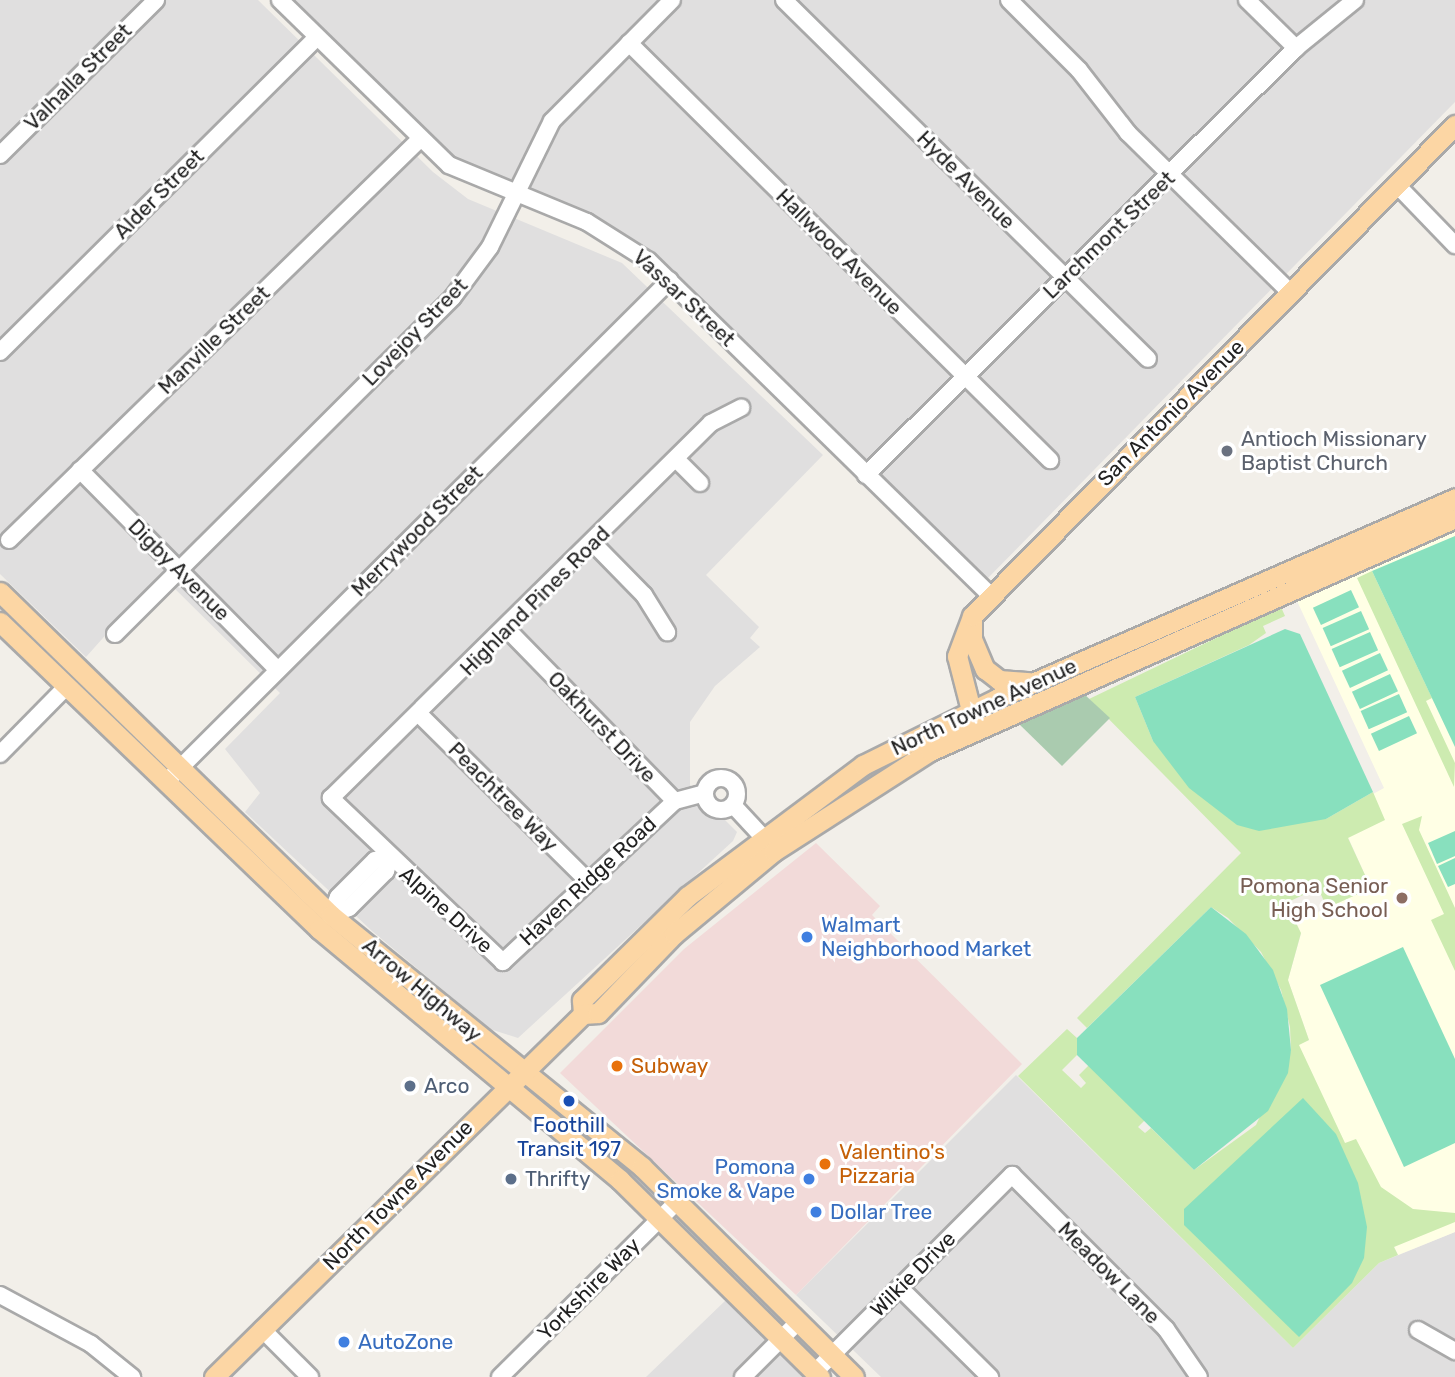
<!DOCTYPE html>
<style>
body{margin:0}
#map{position:relative;width:1455px;height:1377px;overflow:hidden;background:#f2efe9;font-family:Rubik,sans-serif}
div>[style]{position:absolute}
[style*='--x']{left:calc(var(--x)*1px);top:calc(var(--y)*1px);width:calc(var(--w)*1px);rotate:calc(var(--a)*1deg)}
.residential>*{inset:0;background:#e0dfdf}
.commercial>*{inset:0;background:#f2dad9}
.education>*{inset:0;background:#ffffe5}
.grass>*{inset:0;background:#cdebb0}
.cemetery>*{inset:0;background:#aacbaf}
.pitch>*{inset:0;background:#88e0be;transform-origin:0 0}
.roads{filter:drop-shadow(2px 0 #a9a9a9) drop-shadow(-2px 0 #a9a9a9) drop-shadow(0 2px #a9a9a9) drop-shadow(0 -2px #a9a9a9)}
.minor>*{height:16px;margin:-8px;padding:0 8px;transform-origin:8px;border-radius:8px;background:#fff}
.minor>.ring{margin:-8px;padding:0;box-sizing:content-box;background:none;border:16px solid #fff;border-radius:50%}
.major>*{height:19px;margin:-9.5px;padding:0 9.5px;transform-origin:9.5px;border-radius:9.5px;background:#fcd6a4}
.dots>*{width:19px;height:19px;translate:-50% -50%;box-sizing:border-box;border:4px solid #fff;border-radius:50%}
span{translate:-50% -50%;white-space:nowrap;text-align:center;line-height:1.15;-webkit-text-stroke:6px #fff;paint-order:stroke}
.street-label{font-size:21px;color:#222}
.worship-label{font-size:21px;color:#5b616d}
.left{translate:0 -50%;text-align:left}
.education-label{font-size:21px;color:#785e54}
.right{translate:-100% -50%;text-align:right}
.shop-label{font-size:21px;color:#366cbe}
.food-label{font-size:21px;color:#c56008}
.service-label{font-size:21px;color:#4e5e75}
.transit-label{font-size:21px;color:#164399}
</style>
<div id="map">
<div class="residential">
<i style="clip-path:polygon(0 0,258px 0,433px 172px,468px 199px,622px 263px,823px 455px,706px 575px,759px 627px,750px 638px,760px 647px,715px 686px,690px 722px,690px 785px,737px 832px,733px 841px,518px 1038px,490px 1029px,372px 931px,245px 812px,260px 793px,225px 749px,280px 693px,160px 574px,86px 657px,0 574px)"></i>
<i style="clip-path:polygon(290px 0,1455px 0,1455px 102px,987px 579px,666px 264px,610px 224px,460px 163px)"></i>
<i style="clip-path:polygon(1016px 1075px,1293px 1348px,1379px 1263px,1455px 1232px,1455px 1377px,881px 1377px,796px 1295px)"></i>
<i style="clip-path:polygon(726px 1300px,804px 1377px,646px 1377px)"></i>
</div>
<div class="commercial">
<i style="clip-path:polygon(816px 843px,880px 906px,872px 915px,1022px 1064px,796px 1295px,560px 1073px,684px 949px)"></i>
</div>
<div class="education">
<i style="clip-path:polygon(1455px 528px,1455px 1232px,1398px 1255px,1298px 1045px,1309px 1040px,1288px 980px,1301px 934px,1296px 922px,1371px 888px,1348px 837px,1373px 794px,1384px 788px,1297px 601px)"></i>
</div>
<div class="grass">
<i style="clip-path:polygon(1372px 571px,1432px 698px,1426px 701px,1455px 763px,1454px 787px,1357px 578px)"></i>
<i style="clip-path:polygon(1281px 607px,1285px 616px,1263px 626px,1266px 633px,1249px 645px,1135px 697px,1153px 741px,1326px 819px,1373px 792px,1385px 820px,1348px 838px,1371px 888px,1327px 908px,1318px 888px,1286px 903px,1301px 933px,1288px 980px,1309px 1040px,1299px 1045px,1345px 1143px,1356px 1139px,1381px 1187px,1413px 1209px,1455px 1213px,1455px 1222px,1394px 1247px,1398px 1255px,1379px 1263px,1293px 1348px,1018px 1076px,1067px 1029px,1077px 1038px,1077px 1055px,1062px 1070px,1081px 1088px,1086px 1083px,1079px 1075px,1089px 1065px,1145px 1120px,1138px 1127px,1145px 1133px,1151px 1128px,1194px 1170px,1256px 1125px,1291px 1050px,1290px 1027px,1281px 990px,1261px 952px,1228px 918px,1211px 907px,1087px 1028px,1077px 1018px,1241px 853px,1089px 699px)"></i>
<i style="clip-path:polygon(1422px 816px,1419px 830px,1455px 908px,1455px 971px,1431px 920px,1444px 914px,1402px 824px)"></i>
</div>
<div class="cemetery">
<i style="clip-path:polygon(1084px 694px,1110px 718px,1062px 766px,1017px 722px)"></i>
</div>
<div class="pitch">
<i style="clip-path:polygon(1455px 536px,1455px 747px,1372px 571px)"></i>
<i style="left:1351px;top:590px;width:19px;height:42px;rotate:65deg"></i>
<i style="left:1361px;top:611px;width:20px;height:42px;rotate:66deg"></i>
<i style="clip-path:polygon(1285px 629px,1300px 634px,1373px 792px,1326px 819px,1259px 831px,1237px 825px,1189px 788px,1153px 741px,1135px 697px)"></i>
<i style="left:1370px;top:632px;width:20px;height:42px;rotate:66deg"></i>
<i style="left:1380px;top:653px;width:19px;height:42px;rotate:65deg"></i>
<i style="left:1390px;top:674px;width:19px;height:42px;rotate:65deg"></i>
<i style="left:1399px;top:694px;width:20px;height:42px;rotate:66deg"></i>
<i style="left:1409px;top:716px;width:19px;height:42px;rotate:65deg"></i>
<i style="clip-path:polygon(1455px 831px,1455px 856px,1437px 864px,1428px 843px)"></i>
<i style="clip-path:polygon(1455px 858px,1455px 884px,1448px 887px,1438px 866px)"></i>
<i style="clip-path:polygon(1211px 907px,1246px 934px,1273px 970px,1287px 1009px,1291px 1050px,1288px 1073px,1268px 1111px,1194px 1170px,1077px 1055px,1077px 1038px)"></i>
<i style="clip-path:polygon(1403px 947px,1455px 1059px,1455px 1143px,1404px 1167px,1320px 985px)"></i>
<i style="clip-path:polygon(1303px 1098px,1336px 1134px,1358px 1183px,1367px 1227px,1364px 1258px,1352px 1283px,1299px 1337px,1184px 1225px,1184px 1209px)"></i>
</div>
<div class="roads">
<div class="minor">
<i style="--x:280;--y:0;--w:236;--a:44.3"></i>
<i style="--x:449;--y:165;--w:149;--a:22.4"></i>
<i style="--x:587;--y:222;--w:73;--a:32.2"></i>
<i style="--x:649;--y:261;--w:477;--a:44.4"></i>
<i style="--x:784;--y:0;--w:511;--a:44.6"></i>
<i style="--x:1009;--y:0;--w:99;--a:45"></i>
<i style="--x:1079;--y:70;--w:80;--a:52.1"></i>
<i style="--x:1128;--y:133;--w:227;--a:44.5"></i>
<i style="--x:1247;--y:0;--w:69;--a:44.4"></i>
<i style="--x:629;--y:43;--w:593;--a:44.73"></i>
<i style="--x:0;--y:155;--w:220;--a:-44.8"></i>
<i style="--x:1396;--y:184;--w:85;--a:46"></i>
<i style="--x:0;--y:352;--w:447;--a:-44.8"></i>
<i style="--x:676;--y:459;--w:34;--a:45"></i>
<i style="--x:80;--y:470;--w:280;--a:45.3"></i>
<i style="--x:866;--y:475;--w:606;--a:-44.8"></i>
<i style="--x:1296;--y:48;--w:76;--a:-39.1"></i>
<i style="--x:9;--y:540;--w:573;--a:-44.29"></i>
<i style="--x:593;--y:543;--w:73;--a:45.6"></i>
<i style="--x:644;--y:595;--w:44;--a:58.1"></i>
<i style="--x:507;--y:629;--w:240;--a:45.7"></i>
<i style="--x:675;--y:801;--w:31;--a:-15"></i>
<i style="--x:115;--y:634;--w:477;--a:-44.9"></i>
<i style="--x:453;--y:297;--w:62;--a:-53.5"></i>
<i style="--x:490;--y:247;--w:140;--a:-63.8"></i>
<i style="--x:552;--y:121;--w:170;--a:-45.2"></i>
<i style="--x:420;--y:715;--w:233;--a:44.7"></i>
<i style="--x:0;--y:754;--w:95;--a:-45.4"></i>
<i style="--x:173;--y:775;--w:701;--a:-44.88"></i>
<i class="ring" style="left:705px;top:778px;width:16px;height:16px"></i>
<i style="--x:675;--y:801;--w:236;--a:136.9"></i>
<i style="--x:503;--y:962;--w:238;--a:-136.4"></i>
<i style="--x:331;--y:798;--w:534;--a:-44.62"></i>
<i style="--x:711;--y:423;--w:34;--a:-27"></i>
<i style="--x:733;--y:805;--w:57;--a:47.1"></i>
<i style="--x:390;--y:858;--w:14;--a:107"></i>
<i style="--x:386;--y:871;--w:52;--a:135"></i>
<i style="--x:349;--y:908;--w:19;--a:159"></i>
<i style="--x:331;--y:915;--w:19;--a:-69"></i>
<i style="--x:338;--y:897;--w:52;--a:-45"></i>
<i style="--x:375;--y:860;--w:15;--a:-8"></i>
<i style="--x:900;--y:1288;--w:127;--a:44.7"></i>
<i style="--x:0;--y:1295;--w:103;--a:28.3"></i>
<i style="--x:91;--y:1344;--w:53;--a:38.8"></i>
<i style="--x:262;--y:1329;--w:68;--a:45"></i>
<i style="--x:1418;--y:1330;--w:43;--a:29.6"></i>
<i style="--x:815;--y:1372;--w:279;--a:-45"></i>
<i style="--x:1012;--y:1175;--w:218;--a:45"></i>
<i style="--x:1166;--y:1329;--w:58;--a:55.5"></i>
<i style="--x:500;--y:1377;--w:252;--a:-44.7"></i>
<i style="--x:743;--y:1377;--w:78;--a:-45"></i>
</div>
<div class="major">
<i style="--x:0;--y:592;--w:462;--a:44.3"></i>
<i style="--x:331;--y:915;--w:400;--a:39"></i>
<i style="--x:642;--y:1167;--w:298;--a:44.7"></i>
<i style="--x:972;--y:618;--w:21;--a:90"></i>
<i style="--x:972;--y:639;--w:33;--a:67"></i>
<i style="--x:985;--y:669;--w:18;--a:38"></i>
<i style="--x:999;--y:680;--w:31;--a:4"></i>
<i style="--x:0;--y:622;--w:443;--a:43.9"></i>
<i style="--x:319;--y:929;--w:392;--a:39.8"></i>
<i style="--x:620;--y:1180;--w:281;--a:44.6"></i>
<i style="--x:974;--y:722;--w:68;--a:-104.4"></i>
<i style="--x:957;--y:656;--w:43;--a:-69.4"></i>
<i style="--x:972;--y:616;--w:689;--a:-45.47"></i>
<i style="--x:583;--y:1014;--w:14;--a:-94"></i>
<i style="--x:582;--y:1000;--w:148;--a:-44.5"></i>
<i style="--x:688;--y:896;--w:219;--a:-36.8"></i>
<i style="--x:863;--y:765;--w:151;--a:-26.4"></i>
<i style="--x:998;--y:698;--w:499;--a:-23.6"></i>
<i style="--x:214;--y:1377;--w:518;--a:-44.53"></i>
<i style="--x:583;--y:1014;--w:15;--a:-4"></i>
<i style="--x:598;--y:1013;--w:110;--a:-46.1"></i>
<i style="--x:674;--y:934;--w:130;--a:-39.7"></i>
<i style="--x:774;--y:851;--w:185;--a:-32.7"></i>
<i style="--x:930;--y:751;--w:574;--a:-23.93"></i>
</div>
</div>
<div class="dots">
<i style="left:1227px;top:451px;background:#6b7280"></i>
<i style="left:1402px;top:898px;background:#8d6e63"></i>
<i style="left:807px;top:937px;background:#3f7fe0"></i>
<i style="left:617px;top:1066px;background:#e8710a"></i>
<i style="left:410px;top:1086px;background:#5c6f8a"></i>
<i style="left:569px;top:1101px;background:#1a4fb4"></i>
<i style="left:825px;top:1164px;background:#e8710a"></i>
<i style="left:511px;top:1179px;background:#5c6f8a"></i>
<i style="left:809px;top:1179px;background:#3f7fe0"></i>
<i style="left:816px;top:1212px;background:#3f7fe0"></i>
<i style="left:344px;top:1342px;background:#3f7fe0"></i>
</div>
<div class="street-label">
<span style="left:78px;top:77px;rotate:-45deg">Valhalla Street</span>
<span style="left:966px;top:180px;rotate:45deg">Hyde Avenue</span>
<span style="left:159px;top:194px;rotate:-45deg">Alder Street</span>
<span style="left:1109px;top:235px;rotate:-44deg">Larchmont Street</span>
<span style="left:839px;top:252px;rotate:45deg">Hallwood Avenue</span>
<span style="left:684px;top:298px;rotate:43deg">Vassar Street</span>
<span style="left:415px;top:332px;rotate:-46deg">Lovejoy Street</span>
<span style="left:214px;top:340px;rotate:-44deg">Manville Street</span>
<span style="left:1171px;top:413px;rotate:-45deg">San Antonio Avenue</span>
<span style="left:417px;top:531px;rotate:-45deg">Merrywood Street</span>
<span style="left:179px;top:570px;rotate:45deg">Digby Avenue</span>
<span style="left:535px;top:601px;rotate:-45deg">Highland Pines Road</span>
<span style="left:984px;top:707px;rotate:-25deg">North Towne Avenue</span>
<span style="left:602px;top:727px;rotate:46deg">Oakhurst Drive</span>
<span style="left:503px;top:797px;rotate:45deg">Peachtree Way</span>
<span style="left:588px;top:881px;rotate:-43deg">Haven Ridge Road</span>
<span style="left:446px;top:910px;rotate:42deg">Alpine Drive</span>
<span style="left:422px;top:990px;rotate:40deg">Arrow Highway</span>
<span style="left:398px;top:1195px;rotate:-45deg">North Towne Avenue</span>
<span style="left:1109px;top:1273px;rotate:45deg">Meadow Lane</span>
<span style="left:913px;top:1274px;rotate:-45deg">Wilkie Drive</span>
<span style="left:589px;top:1289px;rotate:-45deg">Yorkshire Way</span>
</div>
<div class="worship-label">
<span class="left" style="left:1241px;top:451px">Antioch Missionary<br>Baptist Church</span>
</div>
<div class="education-label">
<span class="right" style="left:1388px;top:898px">Pomona Senior<br>High School</span>
</div>
<div class="shop-label">
<span class="left" style="left:821px;top:937px">Walmart<br>Neighborhood Market</span>
<span class="right" style="left:795px;top:1179px">Pomona<br>Smoke &amp; Vape</span>
<span class="left" style="left:830px;top:1212px">Dollar Tree</span>
<span class="left" style="left:358px;top:1342px">AutoZone</span>
</div>
<div class="food-label">
<span class="left" style="left:631px;top:1066px">Subway</span>
<span class="left" style="left:839px;top:1164px">Valentino's<br>Pizzaria</span>
</div>
<div class="service-label">
<span class="left" style="left:424px;top:1086px">Arco</span>
<span class="left" style="left:525px;top:1179px">Thrifty</span>
</div>
<div class="transit-label">
<span style="left:569px;top:1137px">Foothill<br>Transit 197</span>
</div>
</div>
